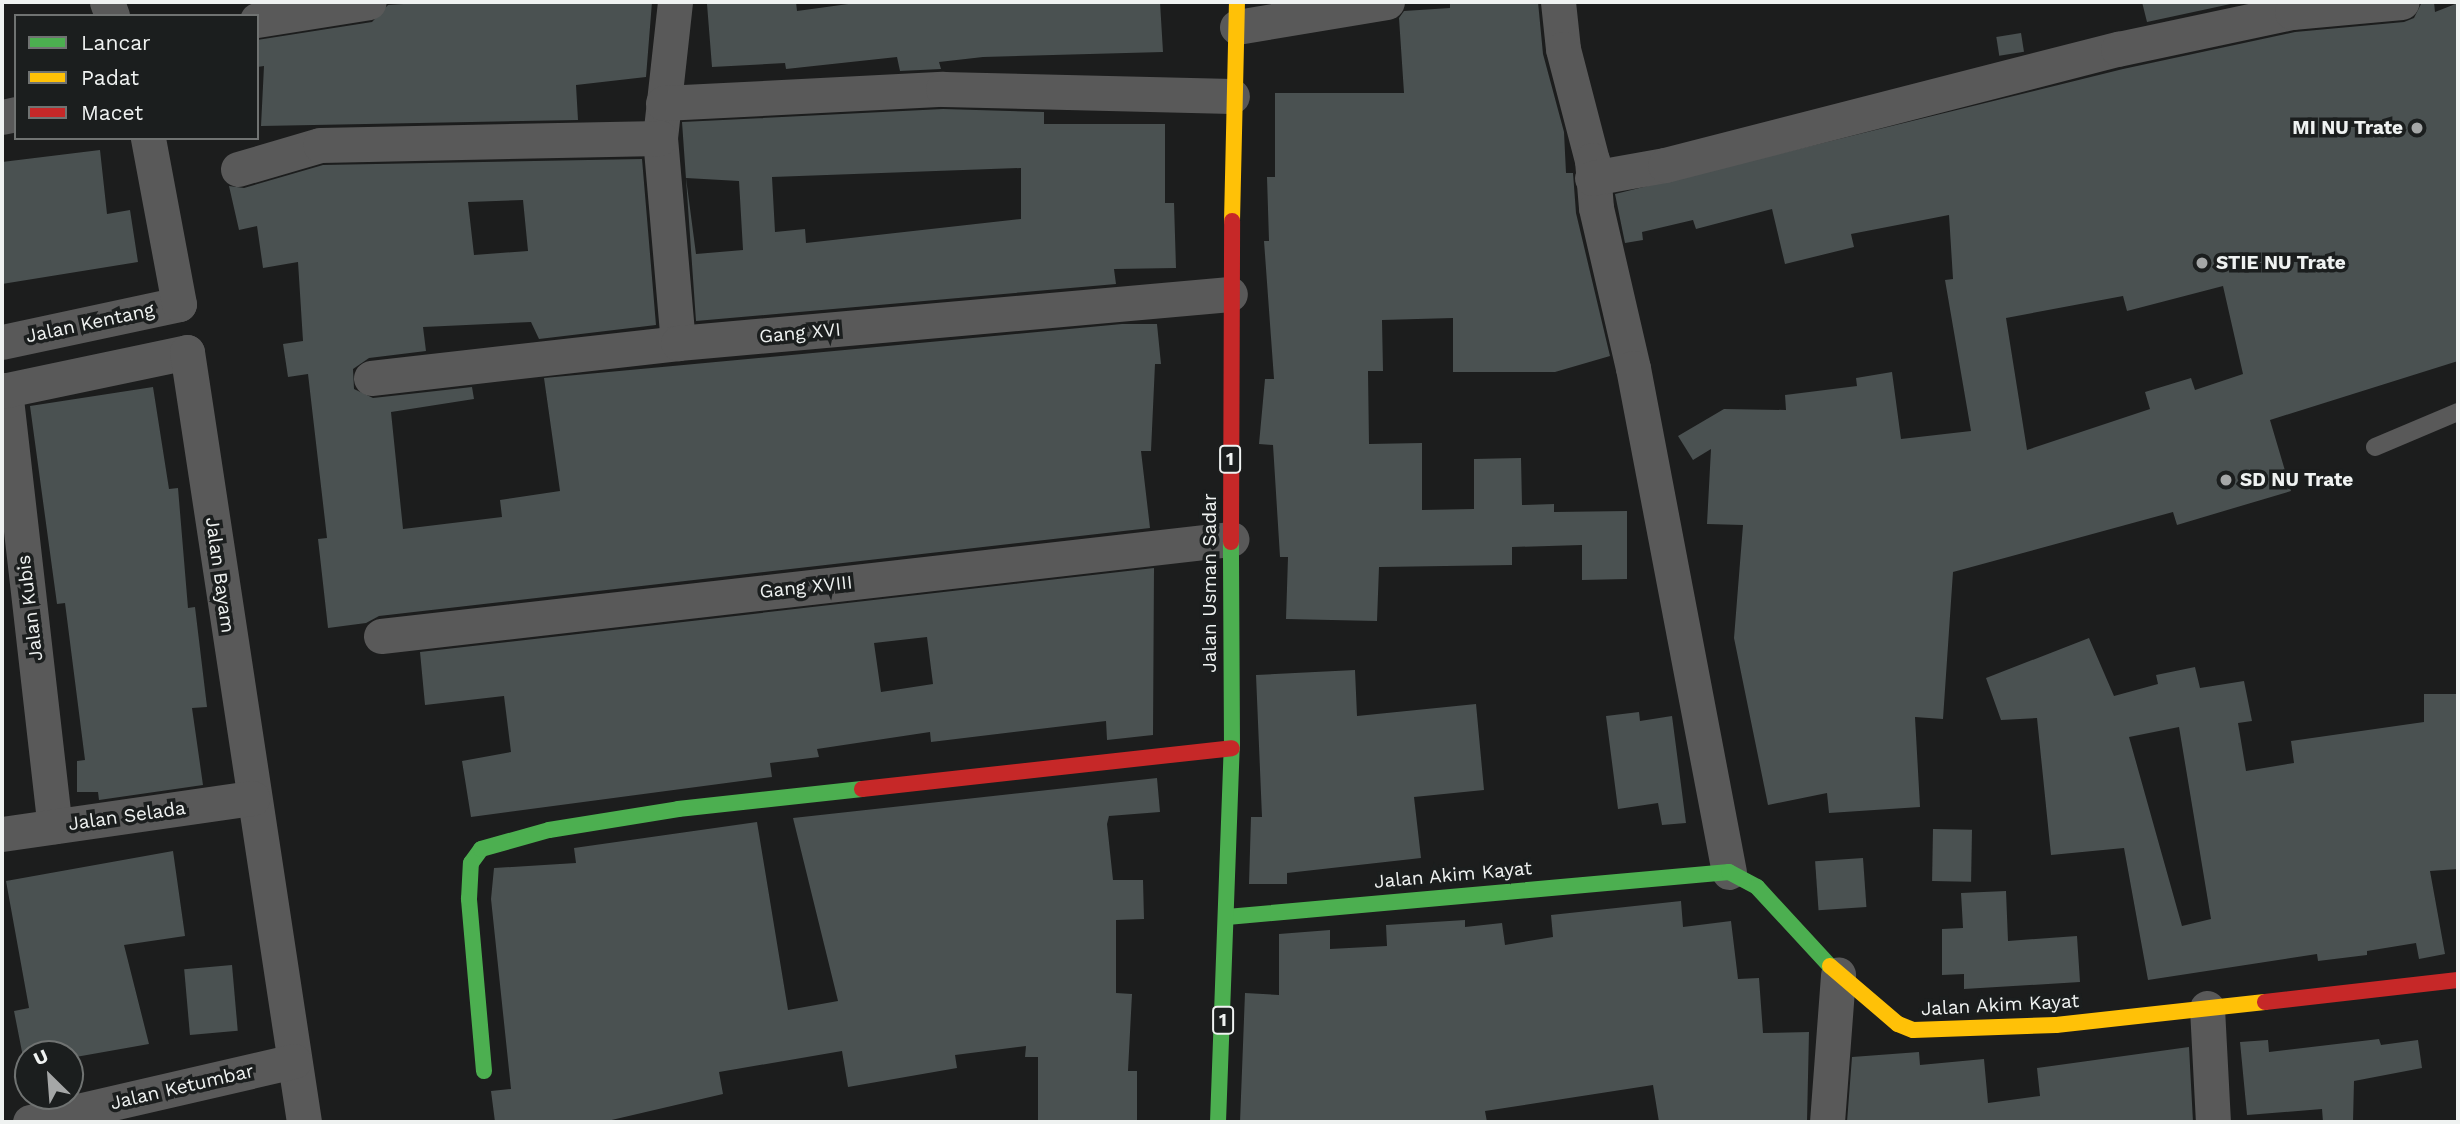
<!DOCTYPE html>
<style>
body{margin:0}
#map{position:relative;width:2460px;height:1124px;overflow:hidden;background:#1c1d1d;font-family:"Work Sans",sans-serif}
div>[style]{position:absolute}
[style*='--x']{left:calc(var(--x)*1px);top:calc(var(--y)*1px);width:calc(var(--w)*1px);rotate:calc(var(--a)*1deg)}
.building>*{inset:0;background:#4a5151;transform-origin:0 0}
.lane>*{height:18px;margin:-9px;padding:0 9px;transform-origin:9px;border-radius:9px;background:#595959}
.street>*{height:35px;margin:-17.5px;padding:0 17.5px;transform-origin:17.5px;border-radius:17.5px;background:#595959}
.fast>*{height:16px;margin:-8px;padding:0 8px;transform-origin:8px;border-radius:8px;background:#4caf50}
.slow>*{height:16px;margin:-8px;padding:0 8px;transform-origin:8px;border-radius:8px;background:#ffc107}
.jam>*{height:16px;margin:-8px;padding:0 8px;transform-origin:8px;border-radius:8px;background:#c62828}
.dots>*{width:19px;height:19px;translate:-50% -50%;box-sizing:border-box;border:4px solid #1b1e1e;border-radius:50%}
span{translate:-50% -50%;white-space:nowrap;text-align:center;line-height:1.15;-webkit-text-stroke:7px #1b1e1e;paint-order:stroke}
.shield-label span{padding:2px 5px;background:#1b1e1e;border:2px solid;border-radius:5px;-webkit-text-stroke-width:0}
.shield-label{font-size:18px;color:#eff2f1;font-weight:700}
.poi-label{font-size:19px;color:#eff2f1;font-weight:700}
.right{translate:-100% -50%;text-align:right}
.left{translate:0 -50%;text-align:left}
.street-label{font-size:19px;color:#eff2f1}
.frame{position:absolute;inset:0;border:4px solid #eff2f1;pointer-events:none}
.legend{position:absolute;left:14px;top:14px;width:245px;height:126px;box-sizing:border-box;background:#1b1e1e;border:2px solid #707372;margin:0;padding:9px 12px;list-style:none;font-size:21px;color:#eff2f1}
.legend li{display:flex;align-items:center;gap:14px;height:35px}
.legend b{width:35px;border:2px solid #707372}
.north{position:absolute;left:14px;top:1040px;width:70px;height:70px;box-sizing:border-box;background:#1b1e1e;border:2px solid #707372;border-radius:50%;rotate:335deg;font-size:19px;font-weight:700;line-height:28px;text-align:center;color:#eff2f1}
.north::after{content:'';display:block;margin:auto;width:24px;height:32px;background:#a5a7a7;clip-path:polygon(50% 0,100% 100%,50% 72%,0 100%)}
</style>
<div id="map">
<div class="building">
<i style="clip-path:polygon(434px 2px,652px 2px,646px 77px,576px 85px,578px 120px,261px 126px,264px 66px,257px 67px,257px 40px,372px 22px,388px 5px)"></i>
<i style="clip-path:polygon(796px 2px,797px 11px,863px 2px,1160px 2px,1163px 52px,983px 57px,939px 62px,941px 69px,900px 71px,897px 57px,786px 69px,785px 63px,712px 67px,707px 4px)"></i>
<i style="clip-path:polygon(1450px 2px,1538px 2px,1543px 54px,1564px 132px,1566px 173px,1573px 173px,1576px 213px,1610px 356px,1555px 372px,1453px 372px,1453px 318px,1382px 320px,1383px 371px,1368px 371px,1369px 444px,1422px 443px,1422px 510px,1474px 509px,1474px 459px,1521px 458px,1522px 505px,1554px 504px,1554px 512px,1627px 511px,1627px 579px,1582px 580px,1582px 545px,1512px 547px,1512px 565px,1379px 567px,1377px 621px,1286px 619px,1288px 557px,1280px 557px,1273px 445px,1259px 444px,1265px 379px,1274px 379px,1264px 241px,1269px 241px,1267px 177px,1275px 177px,1275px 93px,1404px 93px,1399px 18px,1404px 11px,1450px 8px)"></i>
<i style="clip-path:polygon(2142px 2px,2240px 2px,2147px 22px)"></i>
<i style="clip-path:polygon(evenodd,2422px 2px,2434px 2px,2435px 12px,2458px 3px,2458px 361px,2270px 420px,2291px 491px,2177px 525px,2173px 512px,1953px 572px,1943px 719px,1915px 717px,1920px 807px,1829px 813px,1827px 793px,1768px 805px,1734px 638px,1743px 525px,1707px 524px,1711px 449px,1693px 460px,1678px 436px,1724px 409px,1786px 410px,1785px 395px,1857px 386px,1856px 378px,1892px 372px,1901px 439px,1971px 431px,1945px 280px,1953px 279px,1949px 215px,1851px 234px,1854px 247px,1785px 264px,1772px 209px,1696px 229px,1693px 220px,1642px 232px,1643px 240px,1625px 243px,1615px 194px,2123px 69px,2295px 32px,2404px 22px,2414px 18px,2422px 2px,2223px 286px,2243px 374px,2195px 390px,2191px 378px,2145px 392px,2150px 409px,2027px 450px,2006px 318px,2123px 296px,2127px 311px,2223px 286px)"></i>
<i style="left:2021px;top:33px;width:19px;height:25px;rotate:81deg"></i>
<i style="clip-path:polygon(evenodd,943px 109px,1044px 112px,1044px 124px,1165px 124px,1165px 203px,1174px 203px,1176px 268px,1114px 269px,1116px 284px,696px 321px,682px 122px,943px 109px,1021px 168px,1021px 219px,806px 243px,805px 229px,775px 232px,772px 177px,1021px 168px,943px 109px,686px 178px,739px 181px,743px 250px,696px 254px,686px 178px)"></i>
<i style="clip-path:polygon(100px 150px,107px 214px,130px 210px,138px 262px,2px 284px,2px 162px)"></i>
<i style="clip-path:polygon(evenodd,642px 159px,656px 325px,539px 339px,531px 322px,423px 327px,426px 351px,369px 358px,353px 369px,354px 389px,373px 398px,472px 387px,474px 399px,391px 412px,403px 529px,502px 517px,500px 500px,560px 491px,544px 378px,1122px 324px,1157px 324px,1161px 364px,1155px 364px,1151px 451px,1141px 451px,1150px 528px,379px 616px,366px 623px,328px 628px,318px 539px,327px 538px,308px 374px,288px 377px,283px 344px,303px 341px,298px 262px,263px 268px,257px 226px,239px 230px,229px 186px,244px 188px,323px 165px,642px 159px,523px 200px,528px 251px,474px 255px,468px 202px,523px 200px)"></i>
<i style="clip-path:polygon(153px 387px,169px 489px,178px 488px,188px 608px,195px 607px,207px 707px,192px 708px,203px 785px,99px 800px,98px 792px,77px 792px,77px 761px,85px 760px,65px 603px,57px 604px,30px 406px)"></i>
<i style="clip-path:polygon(evenodd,1154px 568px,1153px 735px,1107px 740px,1106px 721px,931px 742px,930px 732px,817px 749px,819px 757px,770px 763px,772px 777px,471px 817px,462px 761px,511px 752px,504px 696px,425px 705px,420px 652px,1154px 568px,927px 637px,933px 684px,881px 692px,874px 643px,927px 637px)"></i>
<i style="clip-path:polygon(evenodd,2089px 638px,2114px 696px,2158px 684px,2156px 675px,2195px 667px,2200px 688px,2244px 681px,2252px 721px,2238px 723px,2246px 771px,2294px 763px,2291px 741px,2424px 722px,2424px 694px,2458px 694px,2458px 869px,2430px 871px,2445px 954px,2419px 959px,2416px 943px,2367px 951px,2367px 955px,2318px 961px,2317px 954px,2148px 980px,2124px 848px,2051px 855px,2037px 718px,2001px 720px,1986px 678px,2089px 638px,2179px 727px,2211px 919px,2182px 926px,2129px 737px,2179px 727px)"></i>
<i style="clip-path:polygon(1355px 670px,1357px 716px,1476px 704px,1484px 790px,1414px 797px,1421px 858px,1287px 873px,1287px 884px,1249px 884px,1251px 817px,1262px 817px,1256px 675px)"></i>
<i style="clip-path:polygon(1639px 712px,1640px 721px,1672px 716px,1686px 823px,1662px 825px,1658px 803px,1618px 809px,1606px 716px)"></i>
<i style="clip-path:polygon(1157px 778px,1160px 812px,1109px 816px,1107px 824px,1113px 880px,1143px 880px,1144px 919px,1116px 920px,1116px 993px,1132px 994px,1128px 1071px,1137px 1071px,1137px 1122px,1038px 1122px,1038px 1057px,1025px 1057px,1026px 1046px,955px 1055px,957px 1068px,848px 1087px,842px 1051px,719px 1072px,723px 1094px,603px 1122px,495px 1122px,491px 1091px,511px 1089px,491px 899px,494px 868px,576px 863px,574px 848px,757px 822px,788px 1010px,838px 1001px,793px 818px)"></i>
<i style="left:1933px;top:829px;width:39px;height:52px;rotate:1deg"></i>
<i style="clip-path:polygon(173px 851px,185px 936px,124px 945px,149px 1044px,70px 1058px,28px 1054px,25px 1067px,14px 1011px,29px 1008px,6px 881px)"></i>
<i style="left:1863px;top:858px;width:49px;height:48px;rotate:86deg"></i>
<i style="clip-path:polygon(2006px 891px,2008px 941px,2077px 936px,2080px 982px,1964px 989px,1964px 974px,1942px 975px,1942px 929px,1963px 928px,1961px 893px)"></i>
<i style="clip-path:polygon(1681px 901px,1683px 927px,1731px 921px,1738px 979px,1759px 978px,1763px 1033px,1809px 1032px,1807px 1122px,1659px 1122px,1653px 1085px,1485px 1111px,1487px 1122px,1240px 1122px,1245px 993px,1279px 995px,1279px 934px,1330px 930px,1330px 949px,1387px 946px,1386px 925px,1465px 920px,1465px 927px,1502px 923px,1505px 945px,1553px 937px,1551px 915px)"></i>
<i style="left:232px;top:965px;width:66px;height:48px;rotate:85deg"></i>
<i style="clip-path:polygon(2379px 1039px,2381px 1045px,2418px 1040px,2422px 1068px,2354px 1081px,2353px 1122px,2323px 1122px,2322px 1109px,2247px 1115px,2240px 1042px,2268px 1040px,2269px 1052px)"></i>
<i style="clip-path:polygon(2189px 1047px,2193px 1122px,1847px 1122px,1852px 1057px,1919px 1052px,1920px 1065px,1984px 1059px,1988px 1103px,2040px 1096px,2037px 1068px)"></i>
</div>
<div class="lane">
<i style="--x:2375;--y:447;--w:90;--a:-22.9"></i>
</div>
<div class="street">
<i style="--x:107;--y:2;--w:15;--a:70"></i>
<i style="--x:675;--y:2;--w:137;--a:96.3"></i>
<i style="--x:660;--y:138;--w:206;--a:85"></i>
<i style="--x:1558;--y:2;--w:47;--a:83.9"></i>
<i style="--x:1563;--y:49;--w:115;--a:75.4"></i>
<i style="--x:1592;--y:160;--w:48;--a:85.2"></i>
<i style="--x:1596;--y:208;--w:164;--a:77"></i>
<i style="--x:1633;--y:368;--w:513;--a:79.22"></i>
<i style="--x:257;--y:20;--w:113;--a:-9.1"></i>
<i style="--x:1237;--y:27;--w:152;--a:-9.5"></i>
<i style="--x:663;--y:103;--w:280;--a:-2.9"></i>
<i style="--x:943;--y:89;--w:289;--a:1.4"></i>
<i style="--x:2;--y:117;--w:14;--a:-12"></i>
<i style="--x:238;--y:169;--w:85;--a:-16.3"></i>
<i style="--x:320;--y:145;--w:340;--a:-1.2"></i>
<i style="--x:1592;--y:178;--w:74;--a:-10.1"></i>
<i style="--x:1665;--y:165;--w:468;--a:-14.4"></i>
<i style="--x:2118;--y:49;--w:178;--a:-12"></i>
<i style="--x:2292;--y:12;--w:110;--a:-5.2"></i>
<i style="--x:2;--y:342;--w:181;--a:-12.1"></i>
<i style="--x:179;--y:304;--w:169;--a:-100.6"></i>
<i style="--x:371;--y:378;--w:309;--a:-6.5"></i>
<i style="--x:678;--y:343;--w:554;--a:-5.07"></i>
<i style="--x:5;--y:390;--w:439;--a:83.5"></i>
<i style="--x:2;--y:391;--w:189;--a:-11.9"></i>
<i style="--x:187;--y:352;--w:779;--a:81.36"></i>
<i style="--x:381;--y:636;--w:856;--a:-6.51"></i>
<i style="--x:2;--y:834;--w:253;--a:-8.2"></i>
<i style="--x:2207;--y:1008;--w:114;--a:87"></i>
<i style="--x:30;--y:1122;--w:271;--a:-13"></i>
<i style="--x:1827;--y:1122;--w:148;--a:-85.7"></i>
</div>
<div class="fast">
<i style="--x:1227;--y:917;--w:504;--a:-5.12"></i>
<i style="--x:1729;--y:872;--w:32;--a:28"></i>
<i style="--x:1757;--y:887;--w:108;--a:47.3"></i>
<i style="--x:484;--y:1071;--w:173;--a:-95"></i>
<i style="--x:469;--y:899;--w:36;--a:-87"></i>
<i style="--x:471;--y:863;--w:17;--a:-54"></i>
<i style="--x:481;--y:849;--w:71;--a:-15.6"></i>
<i style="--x:549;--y:830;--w:131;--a:-9.2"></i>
<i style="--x:678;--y:809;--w:185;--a:-6.2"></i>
<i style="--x:1218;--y:1122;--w:374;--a:-87.9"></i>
<i style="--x:1232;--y:748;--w:206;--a:-90.3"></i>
</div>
<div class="slow">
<i style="--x:1232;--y:221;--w:219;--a:-88.7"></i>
<i style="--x:1830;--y:966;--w:89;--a:40.5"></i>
<i style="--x:1898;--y:1024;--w:16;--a:22"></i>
<i style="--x:1913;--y:1030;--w:143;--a:-2"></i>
<i style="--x:2056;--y:1025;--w:210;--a:-6.3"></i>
</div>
<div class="jam">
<i style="--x:1231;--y:542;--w:321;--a:-89.8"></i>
<i style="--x:862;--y:789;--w:372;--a:-6.3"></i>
<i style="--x:2265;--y:1002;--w:194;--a:-6.5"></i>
</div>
<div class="dots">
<i style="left:2417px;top:128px;background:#a5a7a7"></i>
<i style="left:2202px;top:263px;background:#a5a7a7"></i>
<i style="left:2226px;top:480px;background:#a5a7a7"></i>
</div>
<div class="shield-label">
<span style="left:1230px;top:459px">1</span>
<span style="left:1223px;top:1020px">1</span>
</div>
<div class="poi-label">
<span class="right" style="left:2403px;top:128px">MI NU Trate</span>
<span class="left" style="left:2216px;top:263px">STIE NU Trate</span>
<span class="left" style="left:2240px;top:480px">SD NU Trate</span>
</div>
<div class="street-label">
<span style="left:90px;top:323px;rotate:-12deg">Jalan Kentang</span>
<span style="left:800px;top:333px;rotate:-5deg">Gang XVI</span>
<span style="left:220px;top:575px;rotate:82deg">Jalan Bayam</span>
<span style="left:1210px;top:583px;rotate:-90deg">Jalan Usman Sadar</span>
<span style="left:806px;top:587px;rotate:-6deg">Gang XVIII</span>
<span style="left:30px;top:608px;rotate:-97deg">Jalan Kubis</span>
<span style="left:127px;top:816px;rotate:-8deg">Jalan Selada</span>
<span style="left:1453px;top:875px;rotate:-5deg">Jalan Akim Kayat</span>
<span style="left:2000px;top:1005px;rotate:-3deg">Jalan Akim Kayat</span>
<span style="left:182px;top:1087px;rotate:-13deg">Jalan Ketumbar</span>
</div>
<div class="frame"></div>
<ul class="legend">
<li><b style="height:9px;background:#4caf50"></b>Lancar</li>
<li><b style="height:9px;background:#ffc107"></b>Padat</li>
<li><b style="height:9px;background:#c62828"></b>Macet</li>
</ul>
<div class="north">U</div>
</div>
